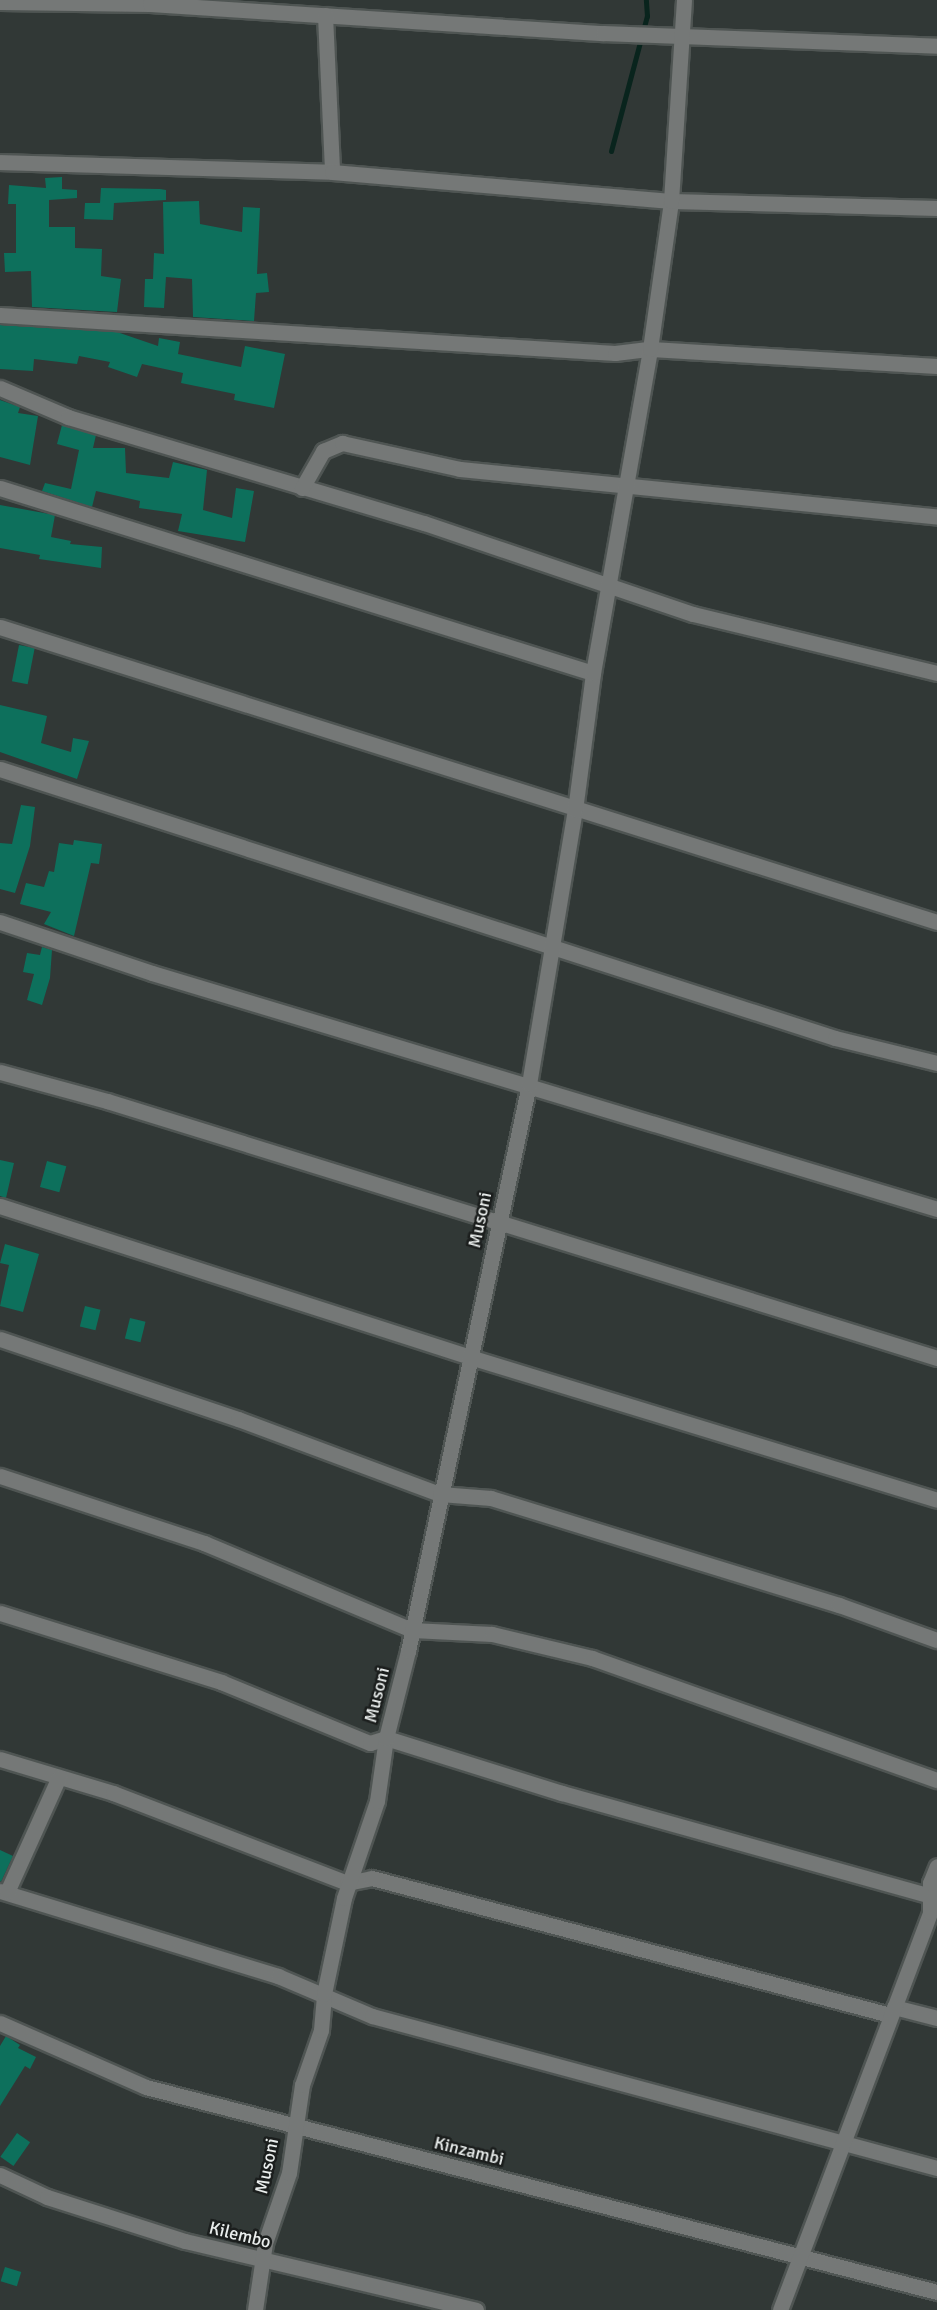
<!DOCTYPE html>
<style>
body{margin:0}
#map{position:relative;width:937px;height:2310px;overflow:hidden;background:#313836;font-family:Signika,sans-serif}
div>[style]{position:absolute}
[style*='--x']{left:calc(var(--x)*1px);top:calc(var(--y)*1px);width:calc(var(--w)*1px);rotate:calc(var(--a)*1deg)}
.stream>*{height:5px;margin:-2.5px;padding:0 2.5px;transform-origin:2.5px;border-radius:2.5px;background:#09241d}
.building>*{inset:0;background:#0d705c;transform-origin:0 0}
.roads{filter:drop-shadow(2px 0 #4f5553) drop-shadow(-2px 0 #4f5553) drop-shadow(0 2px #4f5553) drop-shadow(0 -2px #4f5553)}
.minor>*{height:15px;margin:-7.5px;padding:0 7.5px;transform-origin:7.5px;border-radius:7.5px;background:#757877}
span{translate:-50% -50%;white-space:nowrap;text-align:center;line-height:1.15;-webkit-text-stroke:5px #1b1e1d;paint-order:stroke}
.street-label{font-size:18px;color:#eaeeed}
</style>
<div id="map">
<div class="stream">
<i style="--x:611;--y:151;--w:140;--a:-75.1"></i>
<i style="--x:647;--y:16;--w:16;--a:-94"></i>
</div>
<div class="building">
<i style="clip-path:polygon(62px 177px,62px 189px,77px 190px,77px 198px,49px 200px,49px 227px,75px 227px,75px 248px,102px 249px,101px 276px,121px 279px,117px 312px,32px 307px,31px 271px,5px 272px,4px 253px,16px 253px,16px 204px,8px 204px,9px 185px,46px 188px,45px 178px)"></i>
<i style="clip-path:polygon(101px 188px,160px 189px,166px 190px,166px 200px,114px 203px,113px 220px,84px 219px,85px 203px,100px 203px)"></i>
<i style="clip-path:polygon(199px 201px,200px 224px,242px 232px,243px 207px,260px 208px,257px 274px,267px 273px,269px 292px,256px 293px,254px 321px,193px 317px,192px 279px,166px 277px,164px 308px,144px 307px,145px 279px,153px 279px,154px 253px,164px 254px,163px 202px)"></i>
<i style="clip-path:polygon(0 325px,117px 332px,158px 346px,159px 338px,180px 342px,178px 354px,241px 367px,245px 346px,285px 354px,274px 408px,234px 400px,235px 394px,181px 383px,183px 373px,142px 364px,137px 377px,108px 367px,110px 362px,79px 356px,77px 364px,34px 359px,33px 371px,0 369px)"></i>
<i style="clip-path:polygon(0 400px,20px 407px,18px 413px,38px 416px,30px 465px,0 457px)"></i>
<i style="clip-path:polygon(62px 425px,96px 435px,93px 448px,125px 448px,126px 473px,169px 478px,173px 462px,207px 470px,203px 510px,232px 518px,236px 488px,254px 491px,245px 542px,178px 531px,182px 514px,139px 508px,140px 501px,96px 491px,92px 507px,42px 491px,45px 483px,71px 489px,79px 450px,57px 444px)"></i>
<i style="clip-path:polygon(0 505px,55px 515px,51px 537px,71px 541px,70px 544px,102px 547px,101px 568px,39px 559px,40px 555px,0 548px)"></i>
<i style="left:19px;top:645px;width:16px;height:37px;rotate:11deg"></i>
<i style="clip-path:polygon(0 705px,47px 716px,41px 743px,71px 752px,73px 738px,89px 741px,77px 779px,0 752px)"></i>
<i style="clip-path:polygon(21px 805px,35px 807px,30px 846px,15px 893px,0 889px,0 843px,12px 844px)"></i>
<i style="clip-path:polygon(74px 840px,102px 844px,99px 864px,91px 863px,74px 936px,44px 924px,51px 912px,20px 904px,26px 883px,44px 887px,49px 871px,54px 872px,59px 843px,73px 845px)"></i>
<i style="clip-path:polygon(42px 947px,52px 950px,50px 978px,42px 1005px,27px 1000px,34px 974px,23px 972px,27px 953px,40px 955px)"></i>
<i style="clip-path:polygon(0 1160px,14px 1163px,6px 1198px,0 1196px)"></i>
<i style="left:47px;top:1161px;width:20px;height:27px;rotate:15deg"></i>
<i style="clip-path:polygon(5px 1244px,39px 1254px,23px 1312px,0 1306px,9px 1265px,0 1263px)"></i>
<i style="left:85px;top:1306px;width:16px;height:21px;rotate:14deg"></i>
<i style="left:130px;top:1318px;width:16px;height:21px;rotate:14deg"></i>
<i style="clip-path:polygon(0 1850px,13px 1856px,1px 1882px,0 1881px)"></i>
<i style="clip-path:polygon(6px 2036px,20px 2045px,18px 2048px,36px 2057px,30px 2069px,25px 2066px,0 2106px,0 2046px)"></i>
<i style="left:17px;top:2133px;width:16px;height:29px;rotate:35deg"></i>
<i style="left:5px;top:2267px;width:17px;height:15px;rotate:17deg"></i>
</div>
<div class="roads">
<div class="minor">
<i style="--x:0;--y:2;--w:150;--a:0.8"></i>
<i style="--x:150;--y:4;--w:454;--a:3.7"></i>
<i style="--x:603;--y:33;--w:334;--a:2.2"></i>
<i style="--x:325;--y:15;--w:157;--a:87.4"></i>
<i style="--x:0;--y:162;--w:332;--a:1.7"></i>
<i style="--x:332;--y:172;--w:340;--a:4.9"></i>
<i style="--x:671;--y:201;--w:266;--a:1.5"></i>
<i style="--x:0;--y:315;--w:616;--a:3.54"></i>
<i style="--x:615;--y:353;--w:35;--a:-7"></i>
<i style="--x:650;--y:349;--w:288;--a:3.4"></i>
<i style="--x:0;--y:388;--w:74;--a:23.1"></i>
<i style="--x:68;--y:417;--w:371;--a:16.6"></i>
<i style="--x:424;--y:523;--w:284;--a:18.7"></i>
<i style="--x:693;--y:614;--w:251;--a:13.6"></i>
<i style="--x:0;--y:488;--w:621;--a:17.33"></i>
<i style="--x:302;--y:488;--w:43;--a:-60.4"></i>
<i style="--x:323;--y:451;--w:21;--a:-23"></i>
<i style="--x:342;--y:443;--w:121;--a:12.4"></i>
<i style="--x:460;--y:469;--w:479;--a:5.7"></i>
<i style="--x:0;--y:627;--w:982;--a:17.48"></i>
<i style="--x:0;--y:769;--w:877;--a:17.86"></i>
<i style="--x:835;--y:1038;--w:105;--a:13.8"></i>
<i style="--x:0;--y:922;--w:160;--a:18.5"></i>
<i style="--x:152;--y:973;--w:820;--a:16.73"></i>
<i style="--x:0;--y:1072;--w:111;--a:15.2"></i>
<i style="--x:107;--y:1101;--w:869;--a:17.2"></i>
<i style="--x:0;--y:1206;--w:494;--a:17.8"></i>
<i style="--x:470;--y:1357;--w:488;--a:17"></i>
<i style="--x:0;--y:1339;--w:251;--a:18.6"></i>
<i style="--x:238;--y:1419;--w:215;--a:20.4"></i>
<i style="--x:440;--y:1494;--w:51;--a:4.5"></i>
<i style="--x:491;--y:1498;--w:364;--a:17.1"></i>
<i style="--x:839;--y:1605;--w:104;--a:19.7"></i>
<i style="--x:0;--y:1476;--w:215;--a:18.2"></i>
<i style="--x:204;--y:1543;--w:225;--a:22.7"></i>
<i style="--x:412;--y:1630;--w:80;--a:2.9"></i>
<i style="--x:492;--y:1634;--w:103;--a:13.5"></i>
<i style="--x:592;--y:1658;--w:366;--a:19.5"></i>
<i style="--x:0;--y:1613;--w:232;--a:17.3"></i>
<i style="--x:221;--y:1682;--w:161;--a:22.3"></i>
<i style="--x:370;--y:1743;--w:17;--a:-17"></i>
<i style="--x:386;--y:1738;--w:184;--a:17.4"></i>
<i style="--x:562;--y:1793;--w:389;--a:15.6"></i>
<i style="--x:0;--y:1759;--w:118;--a:16.7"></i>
<i style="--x:113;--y:1793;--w:251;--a:21"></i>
<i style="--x:347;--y:1883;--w:25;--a:-11"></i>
<i style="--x:372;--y:1878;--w:536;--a:14.81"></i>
<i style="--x:0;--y:1891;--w:291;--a:17"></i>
<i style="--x:278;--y:1976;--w:102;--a:23.1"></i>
<i style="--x:372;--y:2016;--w:585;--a:15.06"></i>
<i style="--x:7;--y:1892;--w:126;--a:-65.7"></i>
<i style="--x:894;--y:2007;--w:44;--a:14.3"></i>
<i style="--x:0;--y:2023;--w:159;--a:23.7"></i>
<i style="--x:146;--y:2087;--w:817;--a:14.53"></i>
<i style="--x:0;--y:2175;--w:52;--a:25.1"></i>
<i style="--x:47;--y:2197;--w:145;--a:17.7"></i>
<i style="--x:185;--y:2241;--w:299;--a:13.3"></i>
<i style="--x:255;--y:2310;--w:68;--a:-81.5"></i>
<i style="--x:265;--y:2243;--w:74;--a:-71.1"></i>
<i style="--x:289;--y:2173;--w:89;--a:-81.6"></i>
<i style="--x:302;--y:2085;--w:58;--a:-70.9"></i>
<i style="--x:321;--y:2030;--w:36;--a:-85"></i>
<i style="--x:324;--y:1994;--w:98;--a:-78.2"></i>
<i style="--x:344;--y:1898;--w:102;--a:-71.2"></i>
<i style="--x:377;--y:1801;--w:64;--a:-81.9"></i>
<i style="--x:386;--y:1738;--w:90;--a:-75.8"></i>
<i style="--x:408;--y:1651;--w:580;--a:-77.95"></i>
<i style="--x:529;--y:1084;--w:278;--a:-80.5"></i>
<i style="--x:575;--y:810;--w:138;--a:-82.5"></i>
<i style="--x:593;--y:673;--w:329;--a:-80"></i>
<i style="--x:650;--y:349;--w:149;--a:-81.9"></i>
<i style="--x:671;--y:201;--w:201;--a:-86.3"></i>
<i style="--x:780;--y:2310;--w:425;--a:-69.3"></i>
<i style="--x:930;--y:1912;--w:29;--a:-90"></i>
<i style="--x:930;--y:1883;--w:18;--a:-68"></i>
</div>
</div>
<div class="street-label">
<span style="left:480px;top:1220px;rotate:-78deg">Musoni</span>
<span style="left:377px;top:1695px;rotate:-76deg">Musoni</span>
<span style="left:469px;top:2151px;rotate:14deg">Kinzambi</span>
<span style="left:267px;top:2166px;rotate:-78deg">Musoni</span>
<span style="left:240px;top:2235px;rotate:14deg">Kilembo</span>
</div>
</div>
